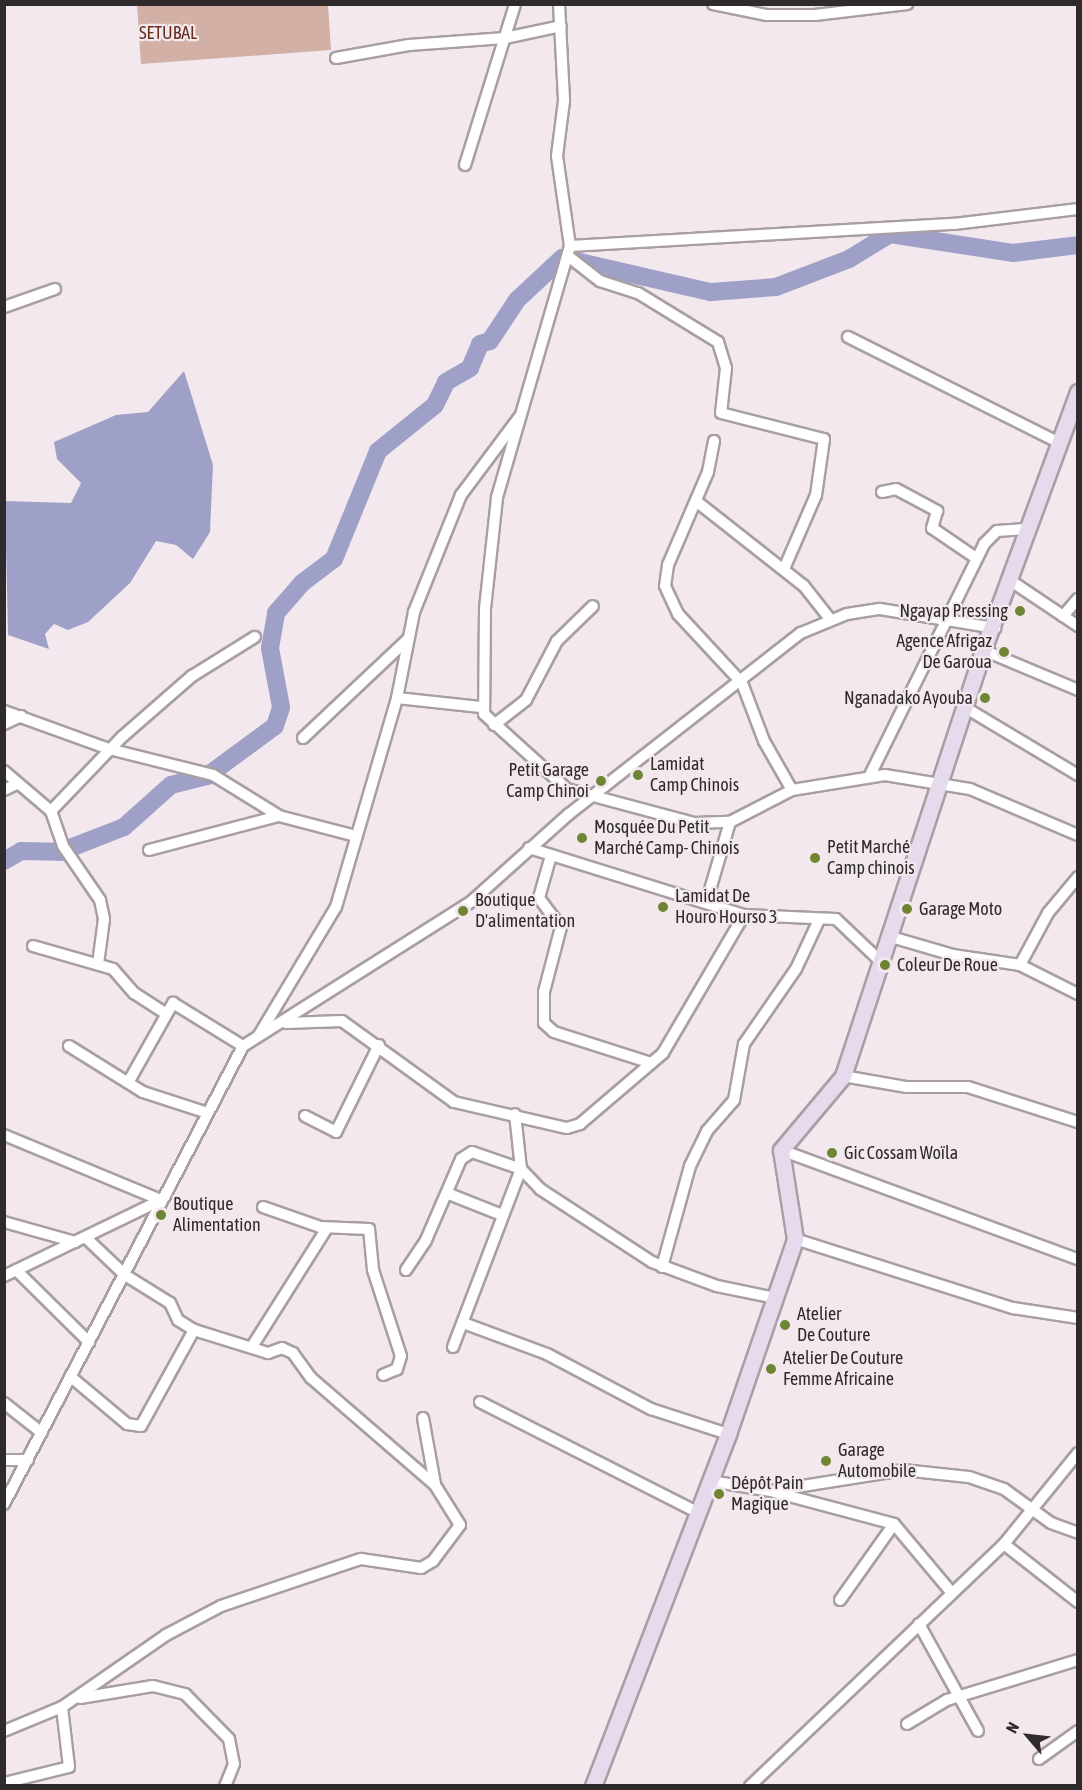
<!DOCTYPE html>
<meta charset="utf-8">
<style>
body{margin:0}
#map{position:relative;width:1082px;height:1790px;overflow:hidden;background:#f2e8ee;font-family:"Asap Condensed",sans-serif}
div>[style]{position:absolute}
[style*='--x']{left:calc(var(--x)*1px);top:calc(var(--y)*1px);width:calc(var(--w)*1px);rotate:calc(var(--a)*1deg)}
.green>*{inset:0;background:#d2b0a6}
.water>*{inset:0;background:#9fa0c7}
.river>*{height:18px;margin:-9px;padding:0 9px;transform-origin:9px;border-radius:9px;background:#9fa0c7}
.roads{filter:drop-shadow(2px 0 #a89ea4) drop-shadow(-2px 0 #a89ea4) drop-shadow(0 2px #a89ea4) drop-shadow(0 -2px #a89ea4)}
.street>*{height:10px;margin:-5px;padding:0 5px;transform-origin:5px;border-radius:5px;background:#fff}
.secondary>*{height:15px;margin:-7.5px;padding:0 7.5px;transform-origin:7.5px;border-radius:7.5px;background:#e6daed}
.dots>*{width:16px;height:16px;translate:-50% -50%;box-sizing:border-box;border:3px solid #f2e8ee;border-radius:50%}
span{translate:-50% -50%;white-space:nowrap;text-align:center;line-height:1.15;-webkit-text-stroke:4.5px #f2e8ee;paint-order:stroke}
.park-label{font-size:18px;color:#682f1e}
.poi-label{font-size:18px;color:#2f2b2d}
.right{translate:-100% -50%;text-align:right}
.left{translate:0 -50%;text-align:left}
.frame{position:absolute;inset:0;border:6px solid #2f2b2d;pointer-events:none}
.north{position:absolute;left:998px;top:1706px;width:60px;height:60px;-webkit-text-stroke:4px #f2e8ee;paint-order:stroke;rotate:298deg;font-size:16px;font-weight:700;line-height:24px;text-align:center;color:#2f2b2d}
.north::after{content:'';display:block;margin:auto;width:21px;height:27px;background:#2f2b2d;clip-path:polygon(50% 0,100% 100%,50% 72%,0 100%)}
</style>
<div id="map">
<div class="green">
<i style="clip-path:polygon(137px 5px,328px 5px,331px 50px,141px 64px)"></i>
</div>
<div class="water">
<i style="clip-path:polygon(184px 371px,213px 465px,210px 532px,193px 559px,176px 545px,156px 541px,130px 583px,88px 622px,68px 630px,54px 624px,45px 634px,49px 649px,8px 635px,5px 501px,71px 503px,81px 483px,57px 459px,54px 442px,116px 415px,148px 412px)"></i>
</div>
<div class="river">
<i style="--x:4;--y:861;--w:20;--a:-30"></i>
<i style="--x:21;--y:851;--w:39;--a:1"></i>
<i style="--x:60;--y:852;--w:69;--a:-21.3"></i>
<i style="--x:124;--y:827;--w:63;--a:-41.8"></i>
<i style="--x:171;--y:785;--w:37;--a:-14"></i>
<i style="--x:207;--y:776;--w:84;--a:-36.3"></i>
<i style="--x:275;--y:726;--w:20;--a:-72"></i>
<i style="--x:281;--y:707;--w:60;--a:-100.6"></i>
<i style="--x:270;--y:648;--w:36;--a:-80"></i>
<i style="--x:276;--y:613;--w:40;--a:-49"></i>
<i style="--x:302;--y:583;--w:40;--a:-37"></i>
<i style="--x:334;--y:559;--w:117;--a:-67.8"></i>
<i style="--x:378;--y:451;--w:73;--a:-38.9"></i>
<i style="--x:435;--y:405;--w:25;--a:-64"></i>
<i style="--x:446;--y:382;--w:28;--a:-30"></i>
<i style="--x:470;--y:368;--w:26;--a:-67"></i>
<i style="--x:480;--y:344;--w:10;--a:-17"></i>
<i style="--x:490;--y:341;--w:49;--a:-56.6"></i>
<i style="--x:517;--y:300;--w:62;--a:-43"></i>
<i style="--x:562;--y:258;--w:153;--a:12.9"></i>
<i style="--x:711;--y:292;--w:65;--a:-4.4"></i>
<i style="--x:776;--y:287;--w:78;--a:-21"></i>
<i style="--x:849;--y:259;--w:48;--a:-31.4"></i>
<i style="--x:890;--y:234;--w:124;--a:8.8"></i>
<i style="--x:1013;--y:253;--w:65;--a:-7"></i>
</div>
<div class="roads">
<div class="street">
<i style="--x:559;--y:4;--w:97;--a:87"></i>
<i style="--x:564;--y:101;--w:55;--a:97.3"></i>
<i style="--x:557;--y:156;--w:91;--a:81.8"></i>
<i style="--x:570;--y:246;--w:262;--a:106.2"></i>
<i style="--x:497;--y:498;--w:112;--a:96.2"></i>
<i style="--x:485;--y:609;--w:105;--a:90.5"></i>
<i style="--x:484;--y:714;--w:112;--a:42.1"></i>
<i style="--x:567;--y:789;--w:131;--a:15"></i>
<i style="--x:694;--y:823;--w:36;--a:-2"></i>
<i style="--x:730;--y:822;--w:70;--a:-27.3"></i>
<i style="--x:792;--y:790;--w:94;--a:-9.2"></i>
<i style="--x:885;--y:775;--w:86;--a:9.4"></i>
<i style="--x:970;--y:789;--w:117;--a:23.1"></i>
<i style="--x:713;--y:4;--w:54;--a:11.7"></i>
<i style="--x:766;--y:15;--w:49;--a:0"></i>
<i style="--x:815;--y:15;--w:93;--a:-6.8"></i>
<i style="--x:336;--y:58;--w:74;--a:-10.1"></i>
<i style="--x:409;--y:45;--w:96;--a:-4.2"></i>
<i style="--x:505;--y:38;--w:57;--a:-12.1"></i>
<i style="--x:465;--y:165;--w:169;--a:-72.7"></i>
<i style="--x:570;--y:246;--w:385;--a:-3.3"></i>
<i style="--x:954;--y:224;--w:125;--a:-6.9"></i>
<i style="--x:568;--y:256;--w:41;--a:38"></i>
<i style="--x:600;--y:281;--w:40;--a:18"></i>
<i style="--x:638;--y:293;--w:94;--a:31.5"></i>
<i style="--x:718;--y:342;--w:27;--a:73"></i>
<i style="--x:726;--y:368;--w:45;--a:96.3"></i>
<i style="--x:721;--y:413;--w:106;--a:14.2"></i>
<i style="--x:824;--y:439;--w:57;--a:98.1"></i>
<i style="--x:816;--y:495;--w:81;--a:113.4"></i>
<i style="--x:4;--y:307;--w:54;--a:-19.4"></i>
<i style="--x:848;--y:337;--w:237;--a:26.6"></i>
<i style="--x:714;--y:441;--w:32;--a:101"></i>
<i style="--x:708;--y:472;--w:101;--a:113.3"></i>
<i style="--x:668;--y:565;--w:21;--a:98"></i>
<i style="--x:665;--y:586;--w:31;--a:65"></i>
<i style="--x:678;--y:614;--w:94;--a:47.2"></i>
<i style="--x:742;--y:683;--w:62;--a:69.2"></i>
<i style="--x:764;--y:741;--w:56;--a:60.3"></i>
<i style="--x:882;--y:492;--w:14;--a:-12"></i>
<i style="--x:896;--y:489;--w:47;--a:28.2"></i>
<i style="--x:937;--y:511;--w:18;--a:106"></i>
<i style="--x:932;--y:528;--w:53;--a:34.3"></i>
<i style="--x:696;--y:501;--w:137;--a:38.2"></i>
<i style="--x:804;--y:586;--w:42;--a:51.8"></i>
<i style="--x:1011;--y:581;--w:81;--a:33.9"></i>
<i style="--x:1063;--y:616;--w:23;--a:-49"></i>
<i style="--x:983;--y:650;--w:103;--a:22.8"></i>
<i style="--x:397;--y:698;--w:84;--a:6.1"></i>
<i style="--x:966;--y:708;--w:131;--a:30.9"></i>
<i style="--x:4;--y:711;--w:112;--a:19.9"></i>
<i style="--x:109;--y:749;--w:107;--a:14"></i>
<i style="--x:213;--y:775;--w:78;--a:31.8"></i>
<i style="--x:279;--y:816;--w:80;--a:14.6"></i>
<i style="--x:4;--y:724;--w:19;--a:-25"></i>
<i style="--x:494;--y:725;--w:41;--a:-38"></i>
<i style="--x:526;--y:700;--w:67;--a:-62.3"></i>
<i style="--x:557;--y:641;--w:50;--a:-44.2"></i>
<i style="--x:303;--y:738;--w:143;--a:-43.3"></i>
<i style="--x:4;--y:771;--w:62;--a:40.4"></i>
<i style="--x:51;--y:811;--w:37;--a:71"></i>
<i style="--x:63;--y:846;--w:65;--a:55.6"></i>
<i style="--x:100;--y:900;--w:19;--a:78"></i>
<i style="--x:104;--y:919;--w:45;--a:97.6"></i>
<i style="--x:870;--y:775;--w:258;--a:-63.7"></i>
<i style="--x:984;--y:544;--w:18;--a:-45"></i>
<i style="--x:997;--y:531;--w:32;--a:-4"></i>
<i style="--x:4;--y:790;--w:14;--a:-25"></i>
<i style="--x:51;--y:811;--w:103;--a:-46.2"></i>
<i style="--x:122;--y:737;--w:93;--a:-41.1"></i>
<i style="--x:192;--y:676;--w:74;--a:-31.8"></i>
<i style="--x:529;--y:848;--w:225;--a:17.3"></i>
<i style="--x:744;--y:915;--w:92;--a:2.5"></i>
<i style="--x:836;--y:919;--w:59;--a:43.6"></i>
<i style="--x:149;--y:850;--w:134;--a:-14.7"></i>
<i style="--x:550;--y:859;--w:41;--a:105.8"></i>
<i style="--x:539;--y:898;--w:36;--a:53"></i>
<i style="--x:561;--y:927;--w:67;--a:104.7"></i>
<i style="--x:544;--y:992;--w:31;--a:90"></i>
<i style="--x:544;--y:1023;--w:13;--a:42"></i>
<i style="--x:554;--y:1032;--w:102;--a:17.7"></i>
<i style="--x:707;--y:900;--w:81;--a:-73.6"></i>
<i style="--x:888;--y:936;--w:68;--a:16.3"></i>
<i style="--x:953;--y:955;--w:68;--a:8.5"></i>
<i style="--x:1020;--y:965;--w:65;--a:26.6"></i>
<i style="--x:33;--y:946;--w:83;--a:16"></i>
<i style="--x:113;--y:969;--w:32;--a:49"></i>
<i style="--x:134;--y:993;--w:35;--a:33"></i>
<i style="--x:1020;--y:965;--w:59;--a:-61.7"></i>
<i style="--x:1048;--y:913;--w:47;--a:-50.2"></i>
<i style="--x:286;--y:1023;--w:56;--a:-2"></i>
<i style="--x:342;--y:1021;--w:138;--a:35.9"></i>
<i style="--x:454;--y:1102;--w:116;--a:13"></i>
<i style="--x:567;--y:1128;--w:14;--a:-17"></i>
<i style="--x:580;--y:1124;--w:109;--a:-40.5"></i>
<i style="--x:663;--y:1053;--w:160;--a:-59.6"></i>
<i style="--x:259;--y:1035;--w:149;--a:-59"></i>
<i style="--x:336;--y:907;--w:218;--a:-73.7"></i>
<i style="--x:397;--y:698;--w:88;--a:-78.8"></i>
<i style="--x:414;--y:612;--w:126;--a:-68.1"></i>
<i style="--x:461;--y:495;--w:99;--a:-53.2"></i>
<i style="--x:69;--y:1046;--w:87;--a:31.9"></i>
<i style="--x:143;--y:1092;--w:68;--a:17.9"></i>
<i style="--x:843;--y:1076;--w:65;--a:9.8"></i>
<i style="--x:907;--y:1087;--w:61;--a:0"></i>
<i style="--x:968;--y:1087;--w:115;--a:17.7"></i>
<i style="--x:129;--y:1081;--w:90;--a:-60.6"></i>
<i style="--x:173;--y:1003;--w:82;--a:31.6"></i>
<i style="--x:305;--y:1116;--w:35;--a:27"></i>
<i style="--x:336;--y:1132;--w:97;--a:-63.7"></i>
<i style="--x:4;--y:1135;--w:170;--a:22.5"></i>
<i style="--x:781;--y:1150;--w:316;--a:20.2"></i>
<i style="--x:449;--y:1194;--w:57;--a:21.6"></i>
<i style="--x:263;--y:1207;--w:60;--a:19.3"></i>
<i style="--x:320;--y:1227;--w:49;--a:2.3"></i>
<i style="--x:369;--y:1229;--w:41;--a:84.4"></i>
<i style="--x:373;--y:1270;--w:90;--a:72"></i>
<i style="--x:401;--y:1356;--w:14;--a:107"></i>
<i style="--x:397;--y:1369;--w:15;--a:157"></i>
<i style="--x:4;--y:1222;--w:74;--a:15.7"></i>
<i style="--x:795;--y:1239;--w:229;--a:17.6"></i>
<i style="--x:1013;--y:1308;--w:66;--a:8.7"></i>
<i style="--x:662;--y:1267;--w:105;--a:-74.5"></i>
<i style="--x:690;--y:1166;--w:39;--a:-64"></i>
<i style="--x:707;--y:1131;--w:41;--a:-48.9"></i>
<i style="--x:734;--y:1100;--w:57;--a:-79.9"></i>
<i style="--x:744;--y:1044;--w:91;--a:-55.3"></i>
<i style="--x:796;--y:969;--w:52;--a:-64.9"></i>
<i style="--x:16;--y:1270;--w:103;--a:44.6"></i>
<i style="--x:406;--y:1270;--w:36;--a:-56"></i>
<i style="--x:426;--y:1240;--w:88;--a:-66.6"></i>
<i style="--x:461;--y:1159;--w:13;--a:-32"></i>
<i style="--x:472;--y:1152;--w:52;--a:19.1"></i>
<i style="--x:521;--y:1169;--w:28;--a:46"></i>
<i style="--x:540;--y:1189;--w:134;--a:33.1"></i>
<i style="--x:652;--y:1262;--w:69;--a:20.3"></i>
<i style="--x:717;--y:1286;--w:59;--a:11.7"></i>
<i style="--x:4;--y:1276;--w:174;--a:-25.8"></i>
<i style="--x:466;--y:1324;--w:86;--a:20.3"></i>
<i style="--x:547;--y:1354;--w:118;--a:27.9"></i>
<i style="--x:651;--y:1409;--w:81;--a:18"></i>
<i style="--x:253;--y:1345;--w:138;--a:-57.7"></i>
<i style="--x:453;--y:1347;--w:191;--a:-69.1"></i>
<i style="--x:521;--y:1169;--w:55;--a:-96.2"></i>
<i style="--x:71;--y:1377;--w:73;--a:40"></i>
<i style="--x:127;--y:1424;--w:14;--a:8"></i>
<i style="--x:141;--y:1426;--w:110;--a:-61.1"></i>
<i style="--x:480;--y:1402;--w:246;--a:26.9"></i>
<i style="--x:4;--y:1403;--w:48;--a:38.3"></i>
<i style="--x:423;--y:1418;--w:67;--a:79.7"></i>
<i style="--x:4;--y:1460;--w:24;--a:0"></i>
<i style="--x:711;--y:1481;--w:61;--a:9.5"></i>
<i style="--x:771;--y:1491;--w:134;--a:-9"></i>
<i style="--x:903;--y:1470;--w:66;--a:6.1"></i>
<i style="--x:969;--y:1477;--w:37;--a:19"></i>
<i style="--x:1004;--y:1489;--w:58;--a:35.9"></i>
<i style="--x:1051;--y:1523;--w:29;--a:20"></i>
<i style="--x:774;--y:1492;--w:124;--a:14.9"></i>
<i style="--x:894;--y:1524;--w:89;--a:50"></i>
<i style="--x:4;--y:1504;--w:517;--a:-62.44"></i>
<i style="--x:243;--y:1046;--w:271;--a:-32.3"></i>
<i style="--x:472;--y:901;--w:130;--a:-41.9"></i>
<i style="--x:569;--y:814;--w:294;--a:-38"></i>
<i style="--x:801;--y:633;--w:50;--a:-22.4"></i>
<i style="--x:847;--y:614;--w:33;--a:-9"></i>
<i style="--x:880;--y:609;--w:117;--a:9.4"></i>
<i style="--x:1004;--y:1544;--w:94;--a:38.1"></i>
<i style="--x:840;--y:1600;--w:93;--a:-54.6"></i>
<i style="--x:919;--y:1624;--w:122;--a:61.1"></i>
<i style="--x:80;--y:1698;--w:74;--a:-9.3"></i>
<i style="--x:153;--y:1686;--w:33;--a:14"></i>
<i style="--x:185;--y:1694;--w:63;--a:45.6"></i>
<i style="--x:229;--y:1739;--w:25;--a:79"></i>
<i style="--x:234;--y:1764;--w:24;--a:112"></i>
<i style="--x:907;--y:1724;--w:47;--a:-31"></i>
<i style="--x:947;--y:1700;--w:137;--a:-17"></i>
<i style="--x:4;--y:1731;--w:63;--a:-22.5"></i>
<i style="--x:62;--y:1707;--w:126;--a:-34.7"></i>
<i style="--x:166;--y:1635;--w:62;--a:-27.8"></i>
<i style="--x:221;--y:1606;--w:148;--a:-18.6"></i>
<i style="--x:361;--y:1559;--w:61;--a:8.5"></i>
<i style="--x:421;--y:1568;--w:14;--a:-30"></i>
<i style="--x:433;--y:1561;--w:45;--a:-53.1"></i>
<i style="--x:460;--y:1525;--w:47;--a:-122"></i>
<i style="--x:435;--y:1485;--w:164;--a:-139.2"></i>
<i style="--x:311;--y:1378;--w:31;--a:-126"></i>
<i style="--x:293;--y:1353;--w:12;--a:-156"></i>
<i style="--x:282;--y:1348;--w:15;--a:160"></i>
<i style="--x:268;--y:1353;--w:77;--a:-162.7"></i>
<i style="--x:194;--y:1330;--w:19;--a:-148"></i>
<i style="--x:178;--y:1320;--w:19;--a:-115"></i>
<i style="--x:170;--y:1303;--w:53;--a:-148.1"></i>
<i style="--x:125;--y:1275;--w:52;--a:-136.5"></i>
<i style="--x:1039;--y:1759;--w:48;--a:-35.7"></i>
<i style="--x:4;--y:1783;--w:67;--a:-13.8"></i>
<i style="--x:69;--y:1767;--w:60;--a:-96.7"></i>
<i style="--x:750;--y:1786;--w:351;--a:-43.6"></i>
<i style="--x:1004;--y:1544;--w:117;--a:-50.9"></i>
</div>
<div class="secondary">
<i style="--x:593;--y:1786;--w:377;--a:-69"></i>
<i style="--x:728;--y:1434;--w:206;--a:-71"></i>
<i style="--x:795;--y:1239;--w:90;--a:-98.9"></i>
<i style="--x:781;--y:1150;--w:97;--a:-50"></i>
<i style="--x:843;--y:1076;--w:448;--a:-71.8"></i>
<i style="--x:983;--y:650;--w:275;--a:-69.8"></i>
</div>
</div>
<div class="dots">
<i style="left:1020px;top:611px;background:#6f8536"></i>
<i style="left:1004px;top:652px;background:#6f8536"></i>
<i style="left:985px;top:698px;background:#6f8536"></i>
<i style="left:638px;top:775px;background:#6f8536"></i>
<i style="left:601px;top:781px;background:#6f8536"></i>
<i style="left:582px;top:838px;background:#6f8536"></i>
<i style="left:815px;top:858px;background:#6f8536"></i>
<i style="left:663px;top:907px;background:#6f8536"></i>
<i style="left:907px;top:909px;background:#6f8536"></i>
<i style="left:463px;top:911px;background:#6f8536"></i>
<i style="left:885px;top:965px;background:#6f8536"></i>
<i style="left:832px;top:1153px;background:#6f8536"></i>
<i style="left:161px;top:1215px;background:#6f8536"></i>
<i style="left:785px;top:1325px;background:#6f8536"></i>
<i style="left:771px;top:1369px;background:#6f8536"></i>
<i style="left:826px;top:1461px;background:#6f8536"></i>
<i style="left:719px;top:1494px;background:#6f8536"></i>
</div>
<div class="park-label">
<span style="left:168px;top:33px">SETUBAL</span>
</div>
<div class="poi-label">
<span class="right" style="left:1008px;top:611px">Ngayap Pressing</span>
<span class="right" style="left:992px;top:652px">Agence Afrigaz<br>De Garoua</span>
<span class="right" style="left:973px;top:698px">Nganadako Ayouba</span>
<span class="left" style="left:650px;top:775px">Lamidat<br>Camp Chinois</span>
<span class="right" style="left:589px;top:781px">Petit Garage<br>Camp Chinoi</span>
<span class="left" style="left:594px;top:838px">Mosquée Du Petit<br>Marché Camp- Chinois</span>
<span class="left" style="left:827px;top:858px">Petit Marché<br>Camp chinois</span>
<span class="left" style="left:675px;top:907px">Lamidat De<br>Houro Hourso 3</span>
<span class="left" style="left:475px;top:911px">Boutique<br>D'alimentation</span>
<span class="left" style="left:919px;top:909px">Garage Moto</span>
<span class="left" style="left:897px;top:965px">Coleur De Roue</span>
<span class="left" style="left:844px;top:1153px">Gic Cossam Woïla</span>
<span class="left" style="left:173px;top:1215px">Boutique<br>Alimentation</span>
<span class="left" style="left:797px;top:1325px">Atelier<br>De Couture</span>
<span class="left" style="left:783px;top:1369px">Atelier De Couture<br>Femme Africaine</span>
<span class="left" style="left:838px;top:1461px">Garage<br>Automobile</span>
<span class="left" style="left:731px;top:1494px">Dépôt Pain<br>Magique</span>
</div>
<div class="frame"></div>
<div class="north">N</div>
</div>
